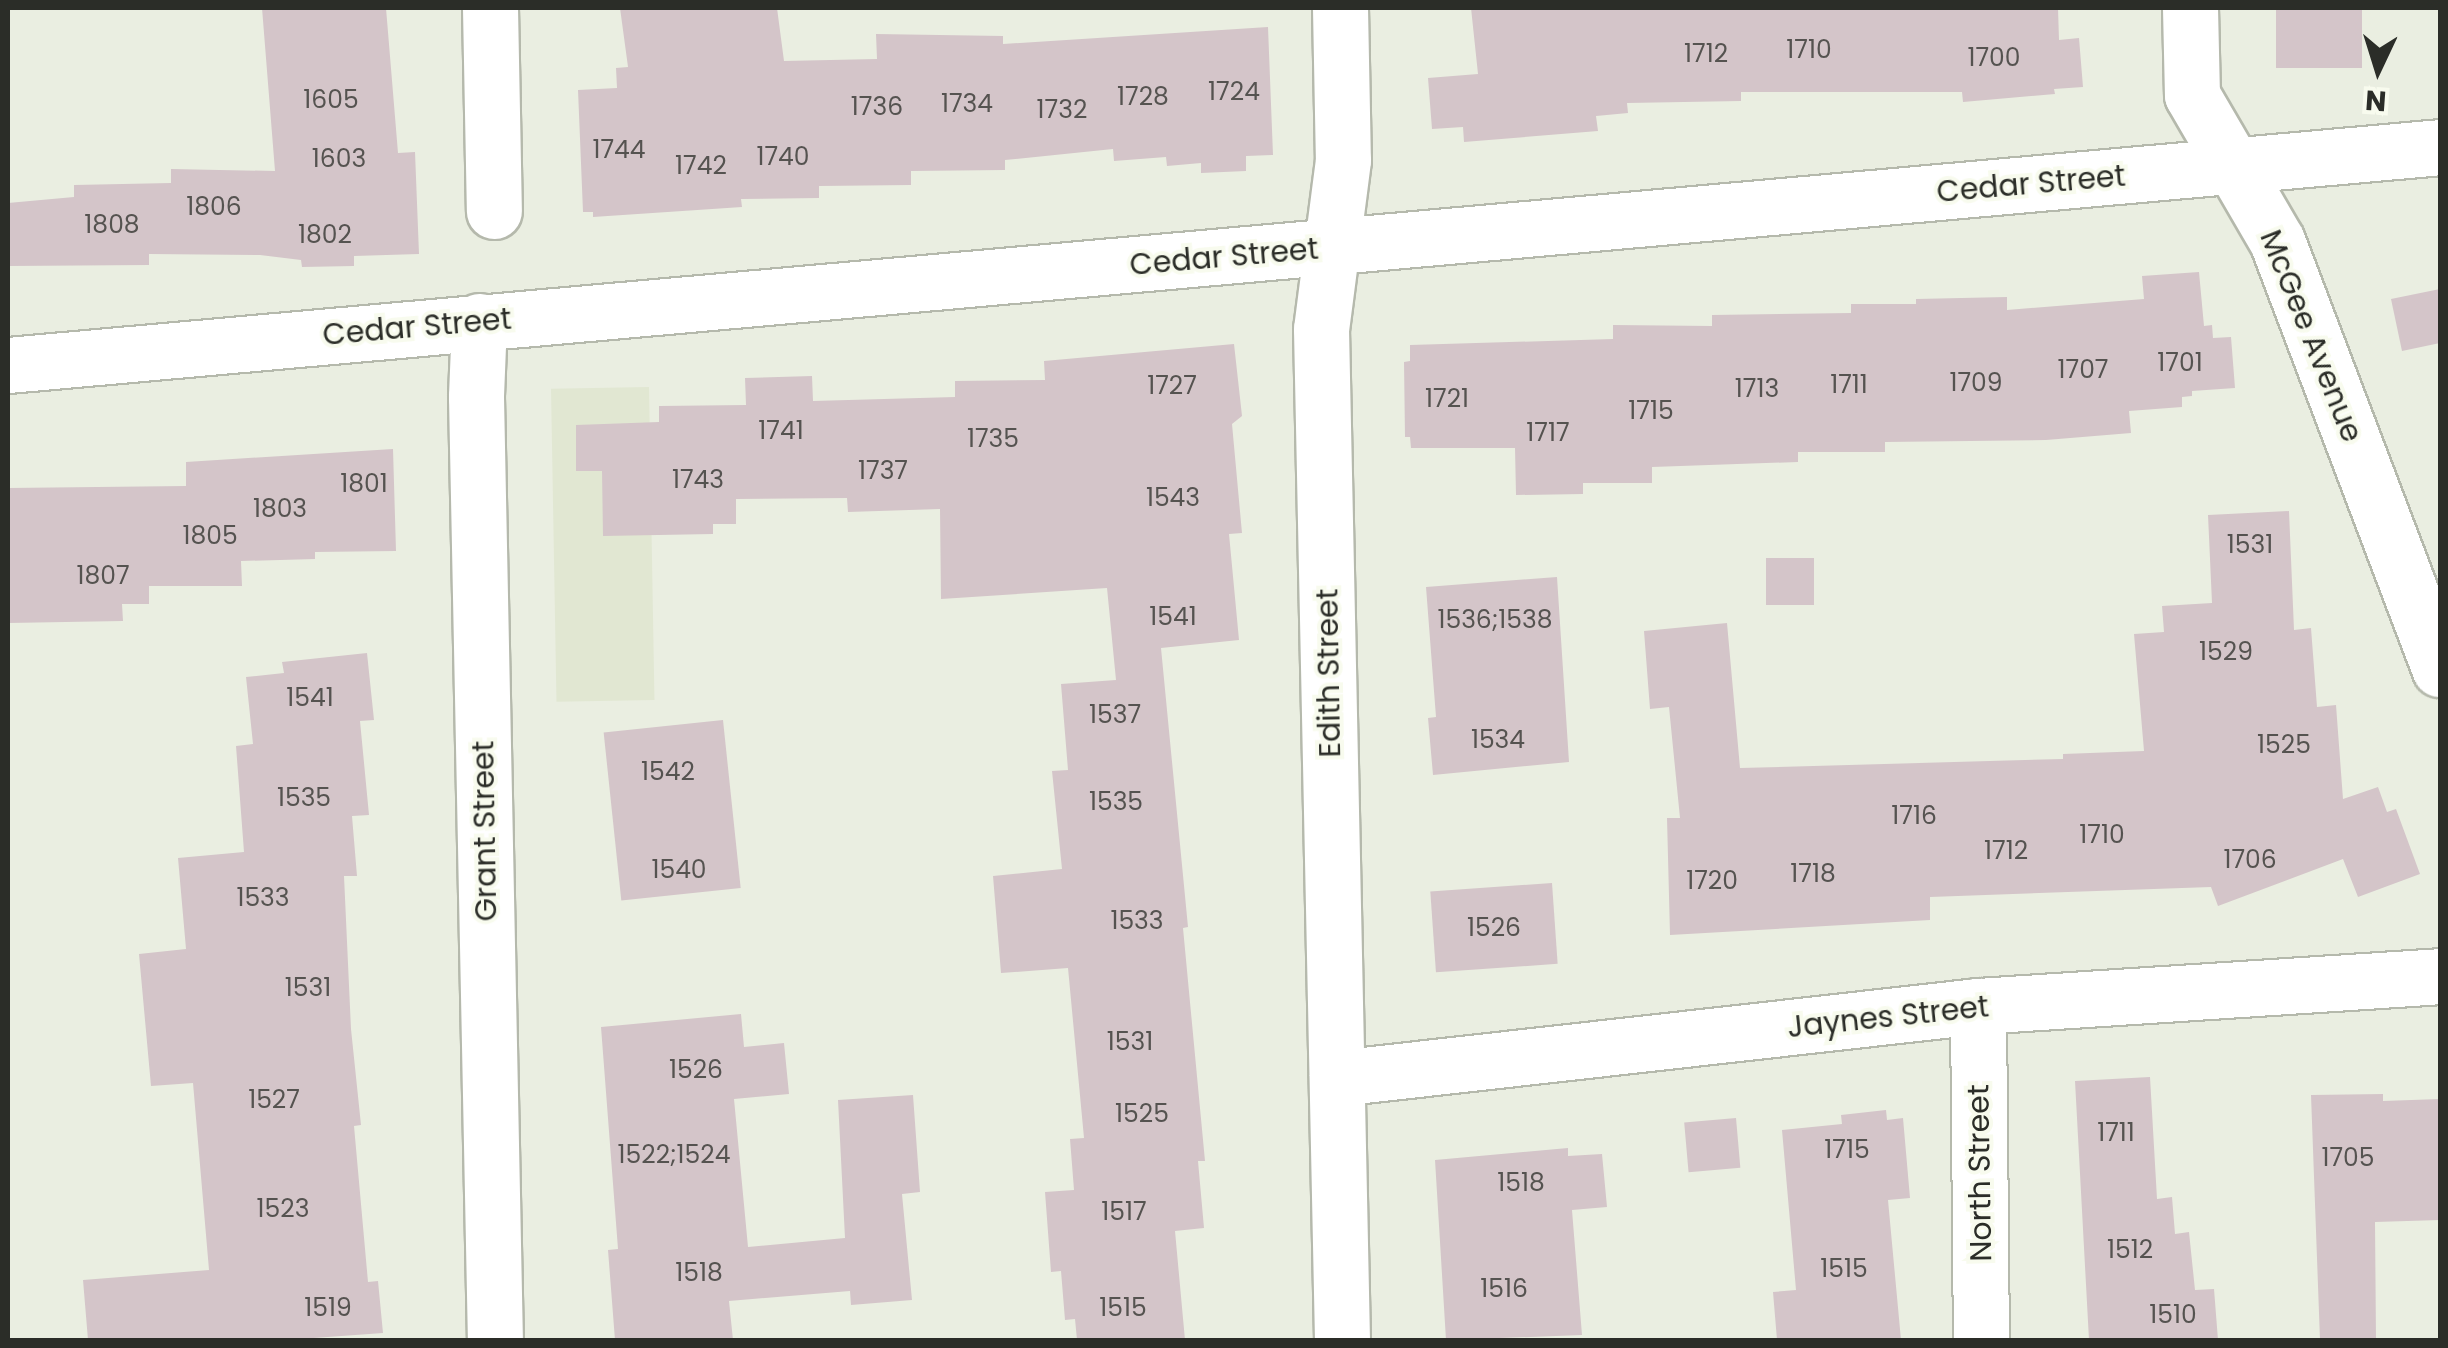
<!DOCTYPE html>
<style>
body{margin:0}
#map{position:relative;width:2448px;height:1348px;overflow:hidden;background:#eaeee1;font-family:Poppins,sans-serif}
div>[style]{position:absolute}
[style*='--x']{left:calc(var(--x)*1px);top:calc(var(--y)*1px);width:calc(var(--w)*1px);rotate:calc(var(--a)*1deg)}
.built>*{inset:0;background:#e1e7d2;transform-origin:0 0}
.building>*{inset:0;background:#d4c5c9;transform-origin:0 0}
.roads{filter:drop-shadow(2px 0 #b5b9ac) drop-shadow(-2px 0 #b5b9ac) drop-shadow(0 2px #b5b9ac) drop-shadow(0 -2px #b5b9ac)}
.minor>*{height:55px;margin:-27.5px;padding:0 27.5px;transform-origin:27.5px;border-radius:27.5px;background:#fff}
.tertiary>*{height:55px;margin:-27.5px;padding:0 27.5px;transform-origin:27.5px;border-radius:27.5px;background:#fff}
span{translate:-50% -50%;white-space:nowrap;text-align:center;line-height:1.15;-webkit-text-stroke:8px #f8fbee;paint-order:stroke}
.number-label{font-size:25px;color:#555350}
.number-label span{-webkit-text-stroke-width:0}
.street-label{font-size:30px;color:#2b2d28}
.frame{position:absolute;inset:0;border:10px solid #2b2d28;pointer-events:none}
.north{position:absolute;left:2328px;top:20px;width:100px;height:100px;-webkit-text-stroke:8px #f8fbee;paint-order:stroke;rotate:184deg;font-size:28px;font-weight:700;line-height:40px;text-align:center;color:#2b2d28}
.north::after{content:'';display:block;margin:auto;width:35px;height:45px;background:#2b2d28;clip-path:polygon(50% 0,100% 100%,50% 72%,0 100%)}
</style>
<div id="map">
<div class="built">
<i style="left:649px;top:387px;width:313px;height:98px;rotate:89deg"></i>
</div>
<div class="building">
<i style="clip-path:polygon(262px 8px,386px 8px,398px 153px,415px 152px,419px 254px,354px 256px,354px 266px,302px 267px,301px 260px,260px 255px,149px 254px,149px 265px,8px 266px,8px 203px,74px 197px,74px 185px,171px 183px,171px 169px,275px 171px)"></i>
<i style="clip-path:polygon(620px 8px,777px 8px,784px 61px,877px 59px,876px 34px,1003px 36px,1003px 44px,1268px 27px,1273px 155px,1246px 156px,1246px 171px,1201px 173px,1201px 163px,1167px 166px,1166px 157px,1114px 161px,1113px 149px,1005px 160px,1005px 170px,911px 171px,911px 185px,819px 186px,819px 198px,741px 199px,742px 207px,593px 217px,593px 212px,583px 212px,578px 90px,617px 88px,616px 68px,628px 67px)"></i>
<i style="clip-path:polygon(1471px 8px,2058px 8px,2059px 40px,2079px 38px,2083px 87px,2054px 89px,2055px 94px,1963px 102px,1962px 92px,1741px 92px,1741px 101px,1627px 103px,1628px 113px,1596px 116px,1598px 131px,1464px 142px,1463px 127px,1432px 129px,1428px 78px,1478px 74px)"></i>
<i style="left:2276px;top:8px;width:86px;height:60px"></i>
<i style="clip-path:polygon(2199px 272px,2204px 326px,2212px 325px,2213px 338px,2231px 337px,2235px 388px,2192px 391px,2192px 396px,2182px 397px,2182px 407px,2129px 411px,2131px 433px,2046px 440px,1885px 442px,1885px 452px,1798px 452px,1798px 462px,1652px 467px,1652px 483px,1583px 483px,1583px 494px,1516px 495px,1515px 448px,1411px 448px,1410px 437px,1405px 437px,1404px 362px,1410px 361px,1410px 345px,1613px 339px,1613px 325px,1712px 326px,1712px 315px,1851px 313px,1851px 304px,1916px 304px,1916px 299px,2007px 297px,2007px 310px,2144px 299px,2142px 276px)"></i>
<i style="clip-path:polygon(2440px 289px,2440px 343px,2402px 351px,2391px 299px)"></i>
<i style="clip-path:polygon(1234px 344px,1242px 416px,1232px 424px,1242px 533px,1229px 534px,1239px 640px,1161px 648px,1188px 927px,1183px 928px,1205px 1161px,1198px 1161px,1204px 1228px,1175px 1231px,1185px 1340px,1077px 1340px,1075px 1319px,1065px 1320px,1061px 1271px,1051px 1272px,1045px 1192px,1074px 1190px,1070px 1139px,1084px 1138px,1068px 968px,1001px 973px,993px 876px,1062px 869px,1052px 771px,1068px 770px,1061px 684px,1116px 680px,1107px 588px,941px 599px,940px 509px,848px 512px,847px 498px,736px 499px,736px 524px,713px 524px,713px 534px,603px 536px,602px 471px,576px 471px,576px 425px,659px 422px,659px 406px,746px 405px,745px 378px,812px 376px,813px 401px,955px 397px,955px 381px,1045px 380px,1044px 361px)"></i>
<i style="clip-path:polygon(393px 449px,396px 551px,315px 552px,315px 559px,241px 561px,242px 586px,149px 586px,149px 604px,122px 604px,123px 621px,8px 623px,8px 488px,186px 486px,186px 462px)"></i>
<i style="clip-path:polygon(2289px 511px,2294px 630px,2311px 628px,2317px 707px,2336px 705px,2343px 799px,2378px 787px,2387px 812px,2396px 809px,2420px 874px,2358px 897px,2343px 859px,2218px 906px,2211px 887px,1930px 897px,1930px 920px,1670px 935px,1667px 818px,1680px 818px,1669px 707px,1650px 709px,1644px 631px,1727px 623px,1740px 768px,2063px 759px,2063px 754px,2144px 751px,2134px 634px,2164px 632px,2162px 606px,2212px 603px,2208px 515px)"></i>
<i style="left:1814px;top:558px;width:47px;height:48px;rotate:90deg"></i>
<i style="clip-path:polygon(1557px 577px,1569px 762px,1433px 775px,1428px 718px,1436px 717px,1426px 587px)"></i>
<i style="clip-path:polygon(367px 653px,374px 720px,360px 721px,369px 815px,352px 816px,357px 876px,344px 876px,351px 1029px,361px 1125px,354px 1126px,368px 1282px,378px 1281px,383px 1333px,286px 1340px,88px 1340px,83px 1280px,209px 1270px,193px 1083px,151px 1086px,139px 954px,186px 949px,178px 858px,244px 852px,236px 746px,253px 744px,246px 677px,284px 673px,282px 662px)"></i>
<i style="left:723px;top:720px;width:169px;height:120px;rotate:84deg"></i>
<i style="left:1552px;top:883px;width:81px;height:122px;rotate:86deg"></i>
<i style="clip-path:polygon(741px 1014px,744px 1047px,784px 1043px,789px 1094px,734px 1099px,748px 1247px,845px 1238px,838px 1100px,913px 1095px,920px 1192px,902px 1194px,912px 1300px,851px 1305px,850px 1291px,729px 1301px,733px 1340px,615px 1340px,608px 1250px,618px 1249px,601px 1027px)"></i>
<i style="clip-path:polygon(2150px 1077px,2157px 1199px,2172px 1197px,2175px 1234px,2189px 1232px,2195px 1290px,2214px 1289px,2218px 1340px,2089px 1340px,2075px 1081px)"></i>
<i style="clip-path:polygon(2383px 1094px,2383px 1101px,2440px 1099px,2440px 1220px,2375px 1222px,2376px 1340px,2320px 1340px,2311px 1095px)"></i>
<i style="clip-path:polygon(1886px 1110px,1887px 1120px,1903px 1118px,1910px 1198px,1888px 1200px,1901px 1340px,1777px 1340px,1773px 1292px,1796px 1290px,1782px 1130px,1842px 1124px,1841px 1115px)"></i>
<i style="left:1736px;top:1118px;width:50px;height:52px;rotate:85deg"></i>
<i style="clip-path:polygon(1568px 1148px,1568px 1156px,1602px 1154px,1607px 1207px,1572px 1210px,1582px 1335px,1446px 1340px,1435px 1160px)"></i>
</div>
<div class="roads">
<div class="minor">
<i style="--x:490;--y:8;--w:203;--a:88.9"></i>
<i style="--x:1340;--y:8;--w:152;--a:88.9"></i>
<i style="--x:1343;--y:160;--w:170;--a:97.4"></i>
<i style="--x:1321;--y:329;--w:1011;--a:88.81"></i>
<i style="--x:2190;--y:8;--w:87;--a:88.7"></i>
<i style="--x:2192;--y:95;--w:169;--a:59.8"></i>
<i style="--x:2277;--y:241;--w:458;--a:69.2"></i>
<i style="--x:479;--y:321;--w:76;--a:92.3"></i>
<i style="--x:476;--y:397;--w:943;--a:88.85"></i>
<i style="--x:1978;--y:1006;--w:334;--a:89.5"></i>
<i style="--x:1337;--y:1078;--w:645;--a:-6.41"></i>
<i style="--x:1978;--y:1006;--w:463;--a:-3.7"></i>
</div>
<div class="tertiary">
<i style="--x:8;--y:365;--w:2442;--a:-5.12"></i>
</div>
</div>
<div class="number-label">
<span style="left:1809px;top:50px">1710</span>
<span style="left:1706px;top:54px">1712</span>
<span style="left:1994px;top:58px">1700</span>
<span style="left:1234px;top:92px">1724</span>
<span style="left:1143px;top:97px">1728</span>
<span style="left:331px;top:100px">1605</span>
<span style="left:967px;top:104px">1734</span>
<span style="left:877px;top:107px">1736</span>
<span style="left:1062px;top:110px">1732</span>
<span style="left:619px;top:150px">1744</span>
<span style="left:783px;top:157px">1740</span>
<span style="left:339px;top:159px">1603</span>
<span style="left:701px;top:166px">1742</span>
<span style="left:214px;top:207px">1806</span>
<span style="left:112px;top:225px">1808</span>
<span style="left:325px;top:235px">1802</span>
<span style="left:2180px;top:363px">1701</span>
<span style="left:2083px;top:370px">1707</span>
<span style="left:1976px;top:383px">1709</span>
<span style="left:1849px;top:385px">1711</span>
<span style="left:1172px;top:386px">1727</span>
<span style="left:1757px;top:389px">1713</span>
<span style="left:1447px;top:399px">1721</span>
<span style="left:1651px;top:411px">1715</span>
<span style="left:781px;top:431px">1741</span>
<span style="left:1548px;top:433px">1717</span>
<span style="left:993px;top:439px">1735</span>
<span style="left:883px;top:471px">1737</span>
<span style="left:698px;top:480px">1743</span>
<span style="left:364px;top:484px">1801</span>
<span style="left:1173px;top:498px">1543</span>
<span style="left:280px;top:509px">1803</span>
<span style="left:210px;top:536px">1805</span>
<span style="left:2250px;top:545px">1531</span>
<span style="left:103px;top:576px">1807</span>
<span style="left:1173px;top:617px">1541</span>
<span style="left:1495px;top:620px">1536;1538</span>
<span style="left:2226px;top:652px">1529</span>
<span style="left:310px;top:698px">1541</span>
<span style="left:1115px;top:715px">1537</span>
<span style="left:1498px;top:740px">1534</span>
<span style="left:2284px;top:745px">1525</span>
<span style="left:668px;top:772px">1542</span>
<span style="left:304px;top:798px">1535</span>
<span style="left:1116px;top:802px">1535</span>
<span style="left:1914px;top:816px">1716</span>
<span style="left:2102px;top:835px">1710</span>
<span style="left:2006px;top:851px">1712</span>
<span style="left:2250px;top:860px">1706</span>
<span style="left:679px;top:870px">1540</span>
<span style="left:1813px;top:874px">1718</span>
<span style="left:1712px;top:881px">1720</span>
<span style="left:263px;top:898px">1533</span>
<span style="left:1137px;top:921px">1533</span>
<span style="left:1494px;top:928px">1526</span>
<span style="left:308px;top:988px">1531</span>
<span style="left:1130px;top:1042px">1531</span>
<span style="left:696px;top:1070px">1526</span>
<span style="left:274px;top:1100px">1527</span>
<span style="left:1142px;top:1114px">1525</span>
<span style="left:2116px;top:1133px">1711</span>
<span style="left:1847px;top:1150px">1715</span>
<span style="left:674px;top:1155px">1522;1524</span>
<span style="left:2348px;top:1158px">1705</span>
<span style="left:1521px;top:1183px">1518</span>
<span style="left:283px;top:1209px">1523</span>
<span style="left:1124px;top:1212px">1517</span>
<span style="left:2130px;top:1250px">1512</span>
<span style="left:1844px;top:1269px">1515</span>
<span style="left:699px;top:1273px">1518</span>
<span style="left:1504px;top:1289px">1516</span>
<span style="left:328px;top:1308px">1519</span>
<span style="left:1123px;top:1308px">1515</span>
<span style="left:2173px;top:1315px">1510</span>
</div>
<div class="street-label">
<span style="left:2031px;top:184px;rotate:-5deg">Cedar Street</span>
<span style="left:1224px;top:257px;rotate:-5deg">Cedar Street</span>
<span style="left:417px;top:327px;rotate:-5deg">Cedar Street</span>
<span style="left:2311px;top:336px;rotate:68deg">McGee Avenue</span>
<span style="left:1329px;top:673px;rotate:-91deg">Edith Street</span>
<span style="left:485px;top:831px;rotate:-91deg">Grant Street</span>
<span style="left:1888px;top:1017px;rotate:-6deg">Jaynes Street</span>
<span style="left:1980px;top:1173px;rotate:-91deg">North Street</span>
</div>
<div class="frame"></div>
<div class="north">N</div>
</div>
